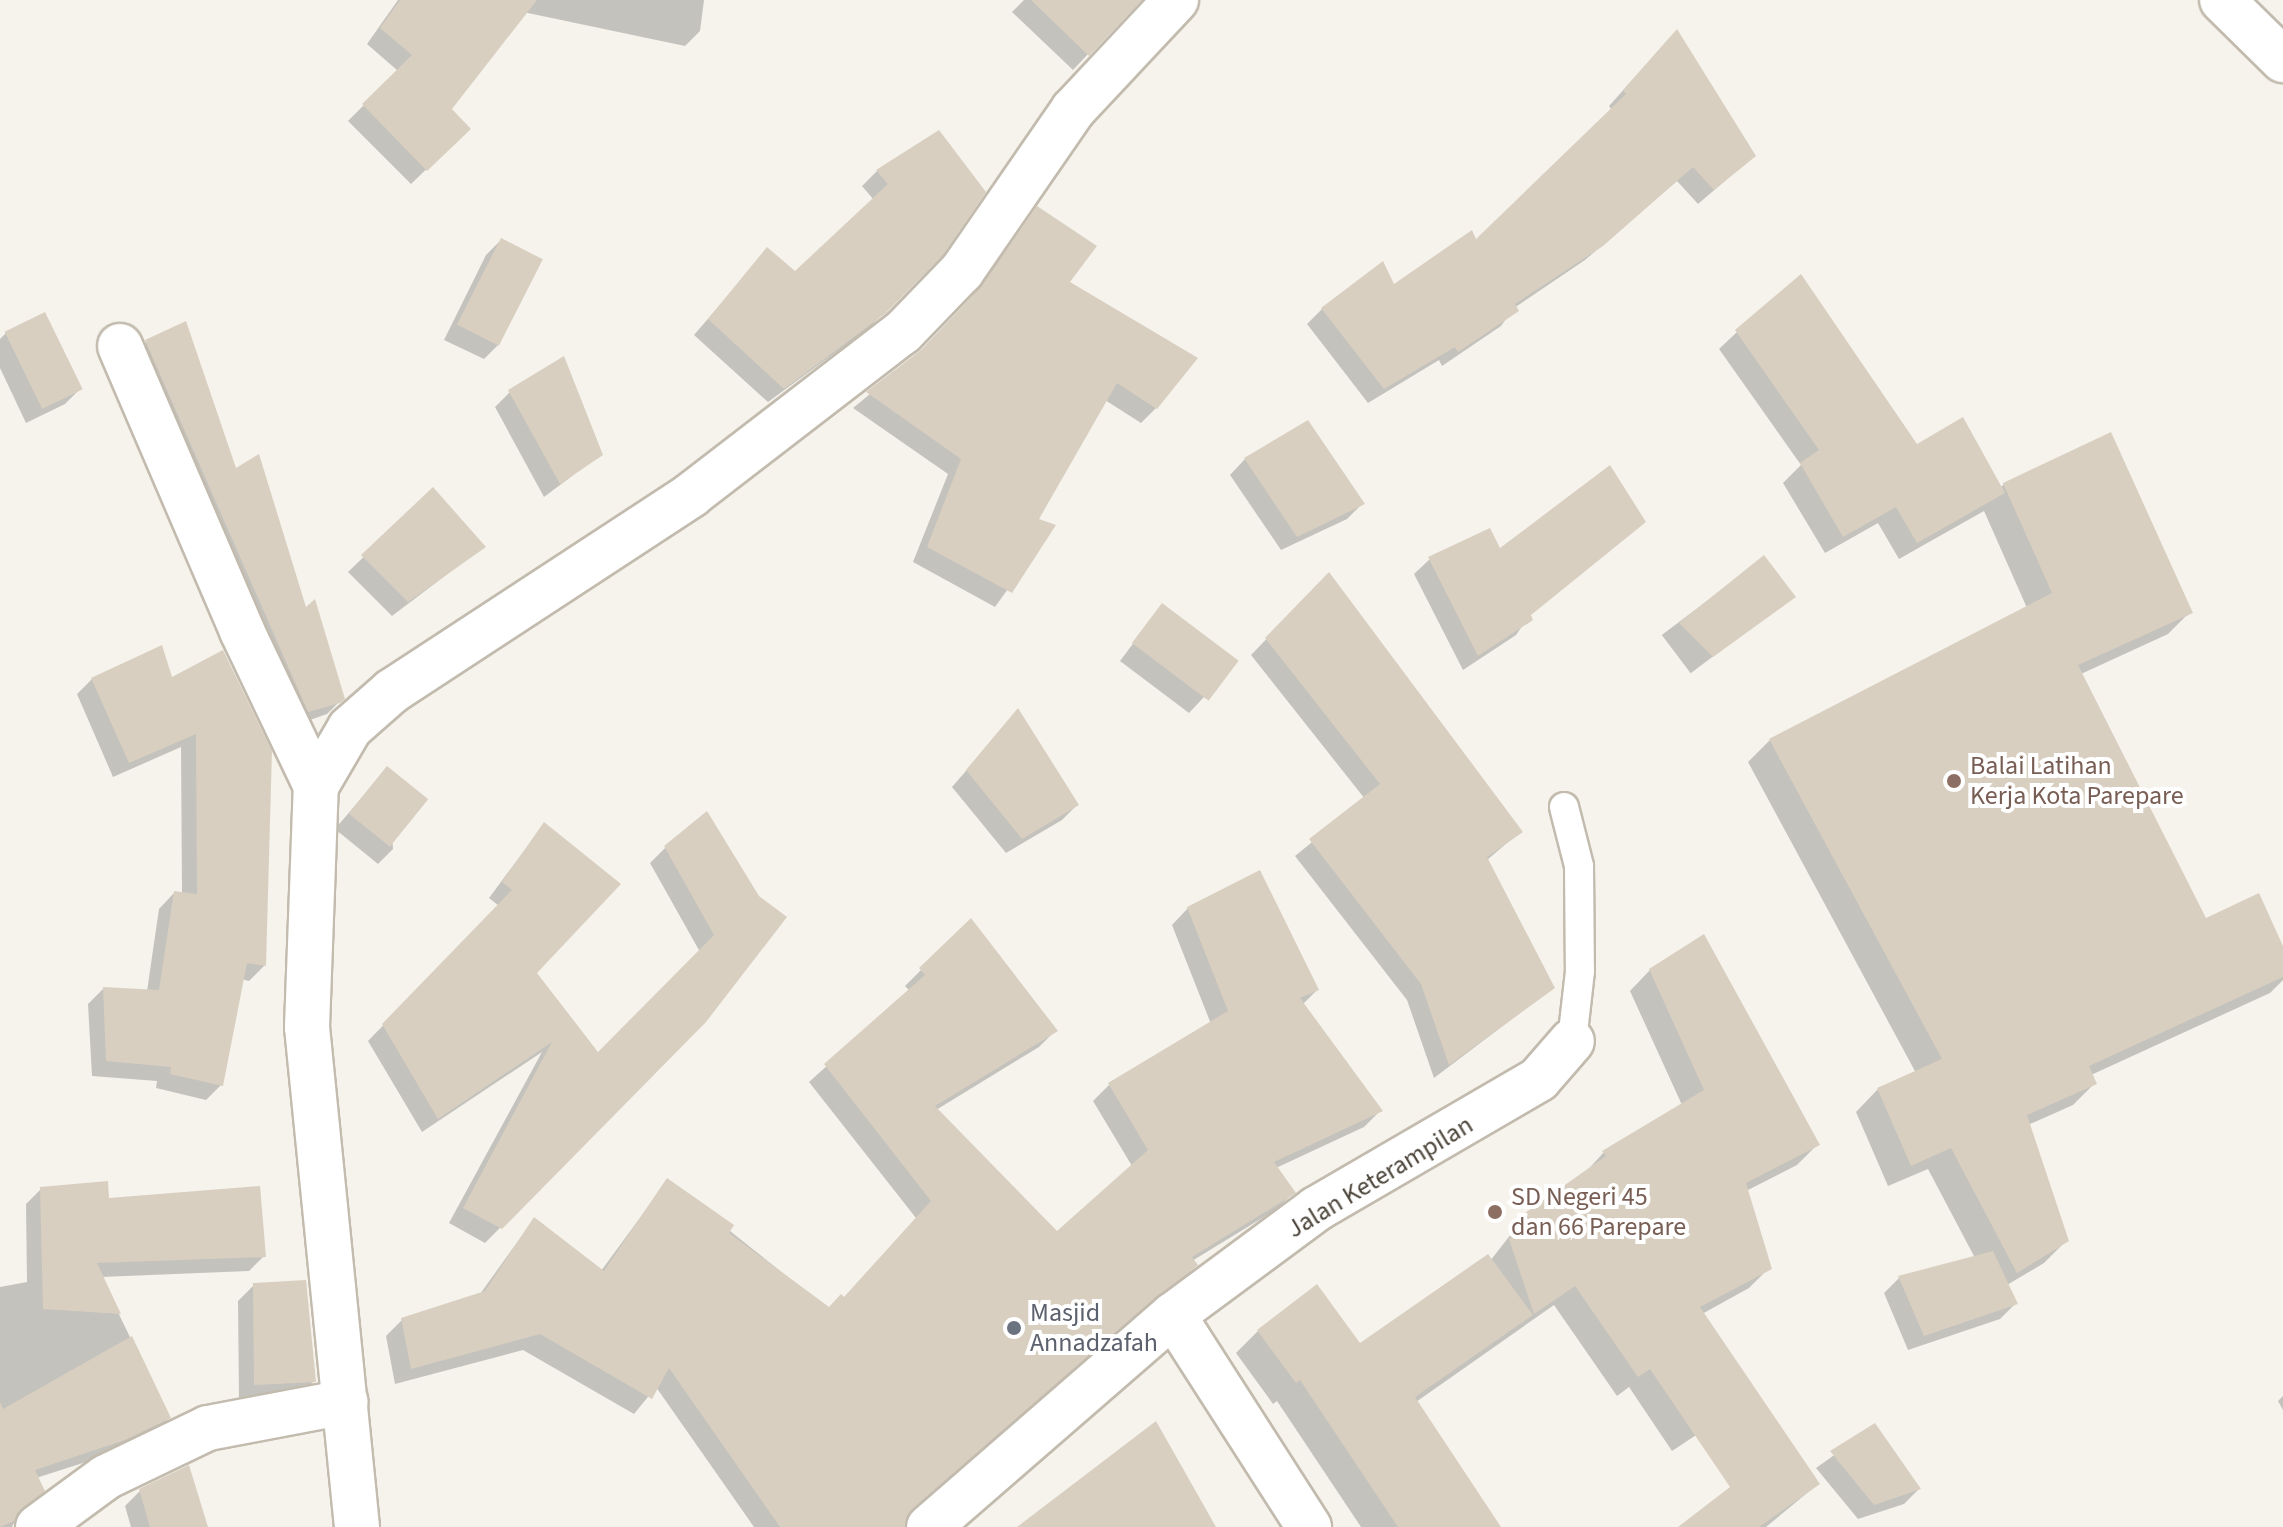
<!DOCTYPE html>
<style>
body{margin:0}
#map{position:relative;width:2283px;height:1527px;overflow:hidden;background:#f6f3ec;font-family:"Source Sans 3",sans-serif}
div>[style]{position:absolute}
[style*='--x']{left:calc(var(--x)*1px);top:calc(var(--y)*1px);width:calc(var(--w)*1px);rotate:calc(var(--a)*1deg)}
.shadow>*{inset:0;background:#0003;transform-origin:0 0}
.building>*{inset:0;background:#d8cfc1;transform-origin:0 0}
.roads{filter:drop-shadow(2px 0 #c2bbae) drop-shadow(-2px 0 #c2bbae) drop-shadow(0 2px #c2bbae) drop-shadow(0 -2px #c2bbae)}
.service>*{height:28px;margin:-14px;padding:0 14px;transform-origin:14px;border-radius:14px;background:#fff}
.minor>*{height:44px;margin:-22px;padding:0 22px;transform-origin:22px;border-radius:22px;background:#fff}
.dots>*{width:22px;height:22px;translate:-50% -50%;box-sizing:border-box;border:4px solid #fff;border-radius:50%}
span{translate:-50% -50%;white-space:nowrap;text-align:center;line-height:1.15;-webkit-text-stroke:8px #fff;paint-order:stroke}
.education-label{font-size:26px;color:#785e54}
.left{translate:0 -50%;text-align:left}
.street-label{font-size:26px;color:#4b4439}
.worship-label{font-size:26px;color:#5b616d}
</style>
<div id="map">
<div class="shadow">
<i style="clip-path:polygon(398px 0,487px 0,449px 110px,468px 129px,411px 184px,348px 121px,398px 71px,367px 44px)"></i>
<i style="clip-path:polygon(526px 0,704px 0,700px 31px,685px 46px,523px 12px)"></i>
<i style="clip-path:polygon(1024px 0,1139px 0,1073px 70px,1012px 12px)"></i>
<i style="clip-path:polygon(1662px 47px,1754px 156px,1698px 204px,1677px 181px,1585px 260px,1514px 308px,1501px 326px,1442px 366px,1439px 360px,1368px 403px,1307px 324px,1322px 309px,1393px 287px,1476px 242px,1612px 110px,1609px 106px)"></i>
<i style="clip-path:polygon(938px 133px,941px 254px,869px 328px,768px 402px,694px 335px,767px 250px,795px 274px,874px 200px,862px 186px,877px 171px)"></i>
<i style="clip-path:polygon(1038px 208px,1067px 282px,1156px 408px,1141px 423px,1105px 400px,1036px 520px,1053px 526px,995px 607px,913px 562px,948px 474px,853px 408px,920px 353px,965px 306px)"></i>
<i style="clip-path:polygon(501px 240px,499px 344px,484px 359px,444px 340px,486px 255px)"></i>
<i style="clip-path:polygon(1737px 332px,1917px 446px,2000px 488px,2004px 484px,2190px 612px,2168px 634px,2081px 674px,2205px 920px,2283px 951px,2283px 980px,2270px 993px,2091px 1075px,2095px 1083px,2073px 1105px,2028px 1125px,2067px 1240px,2044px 1263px,2007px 1285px,2015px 1304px,2000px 1319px,1908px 1350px,1884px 1293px,1899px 1278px,1975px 1258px,1928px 1169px,1888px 1186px,1856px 1112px,1878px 1089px,1916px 1073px,1748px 762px,1770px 740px,2027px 608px,1984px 511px,1899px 559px,1878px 523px,1825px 553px,1783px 483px,1801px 465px,1719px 349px)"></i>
<i style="clip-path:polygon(6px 333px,80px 389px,65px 404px,26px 423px,0 368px,0 339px)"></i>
<i style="clip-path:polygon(146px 342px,235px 471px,305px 611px,342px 699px,327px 714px,293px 726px,131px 357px)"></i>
<i style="clip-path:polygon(510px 392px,600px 455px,544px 497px,495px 407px)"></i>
<i style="clip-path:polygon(1245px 459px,1362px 504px,1347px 519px,1281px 550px,1230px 475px)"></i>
<i style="clip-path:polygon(433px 490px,483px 547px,392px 616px,348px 572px)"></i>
<i style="clip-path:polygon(1643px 522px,1529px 616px,1516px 635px,1463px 670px,1414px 574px,1430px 559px,1499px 551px)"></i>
<i style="left:1764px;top:558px;width:48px;height:128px;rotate:53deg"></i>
<i style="clip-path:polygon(1328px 575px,1520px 832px,1487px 860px,1553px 988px,1434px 1078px,1407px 1000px,1295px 856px,1365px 799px,1251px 655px)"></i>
<i style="clip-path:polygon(1162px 605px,1204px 697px,1189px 713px,1120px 661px)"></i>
<i style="clip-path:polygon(222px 653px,264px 966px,249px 981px,241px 979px,221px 1085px,206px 1100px,156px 1088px,157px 1081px,92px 1076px,88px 1004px,103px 989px,147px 991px,159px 909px,174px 893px,182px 894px,181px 747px,113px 777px,77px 694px,92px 679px,171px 680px)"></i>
<i style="clip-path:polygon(1018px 711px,1077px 805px,1062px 820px,1006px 853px,952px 787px)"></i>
<i style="clip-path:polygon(387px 768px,393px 849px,378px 864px,335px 829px)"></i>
<i style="clip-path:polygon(544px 824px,534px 973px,598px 1055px,700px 952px,650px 863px,665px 848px,758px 898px,704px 1021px,485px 1243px,449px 1223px,542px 1052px,422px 1132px,368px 1041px,499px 906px,489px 898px)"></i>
<i style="clip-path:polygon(1188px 908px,1317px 990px,1302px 1005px,1380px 1111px,1364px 1127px,1276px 1168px,1293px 1193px,1277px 1209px,1192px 1261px,1195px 1265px,1179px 1281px,907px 1513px,904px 1527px,754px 1527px,656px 1387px,634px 1414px,523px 1350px,395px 1384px,386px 1336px,402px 1320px,480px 1294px,534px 1219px,601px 1271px,667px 1181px,828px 1309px,843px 1299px,916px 1218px,809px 1082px,910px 991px,905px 986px,970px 921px,1055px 1031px,1039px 1047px,936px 1110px,1057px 1233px,1132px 1166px,1093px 1101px,1109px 1085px,1211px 1024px,1172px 925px)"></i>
<i style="clip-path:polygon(1650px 970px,1817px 1145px,1797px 1165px,1746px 1191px,1769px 1268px,1749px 1288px,1702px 1314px,1734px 1410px,1672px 1451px,1629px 1387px,1617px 1396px,1554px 1305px,1416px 1402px,1499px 1527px,1361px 1527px,1277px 1401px,1273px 1404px,1236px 1353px,1258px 1331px,1360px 1346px,1490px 1261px,1526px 1215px,1584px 1174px,1604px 1152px,1682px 1105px,1630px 991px)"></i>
<i style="clip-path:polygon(41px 1189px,107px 1200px,264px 1256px,249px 1271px,101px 1277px,169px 1418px,154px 1433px,108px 1455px,36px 1478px,12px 1527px,0 1527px,0 1287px,27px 1282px,26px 1204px)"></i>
<i style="clip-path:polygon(254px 1285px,313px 1382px,298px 1397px,239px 1399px,238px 1301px)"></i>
<i style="clip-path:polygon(2283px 1396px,2283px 1410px,2278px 1401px)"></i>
<i style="clip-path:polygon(1875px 1426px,1919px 1489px,1904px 1504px,1858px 1519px,1816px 1468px)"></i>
<i style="clip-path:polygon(1818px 1484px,1766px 1527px,1682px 1527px)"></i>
<i style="clip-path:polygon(140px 1491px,206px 1527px,131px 1527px,125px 1506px)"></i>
</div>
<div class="building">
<i style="clip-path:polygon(400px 0,537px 0,452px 109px,471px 129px,427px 171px,362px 104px,412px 55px,380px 28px)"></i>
<i style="clip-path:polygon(1031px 0,1142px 0,1089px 56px)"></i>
<i style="clip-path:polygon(1677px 29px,1756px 156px,1714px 190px,1693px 167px,1603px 246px,1515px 304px,1519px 311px,1458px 352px,1455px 347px,1384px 389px,1321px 308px,1383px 261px,1394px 284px,1472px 230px,1476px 239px,1626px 94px,1623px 90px)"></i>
<i style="clip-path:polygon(939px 130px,986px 192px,943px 255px,886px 313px,784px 389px,708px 319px,767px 247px,795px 271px,888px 184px,876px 170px)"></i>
<i style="clip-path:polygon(1037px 206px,1097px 246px,1070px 282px,1198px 358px,1157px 409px,1117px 383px,1039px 519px,1056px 525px,1012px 593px,927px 547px,961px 459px,866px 392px,921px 350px,980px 288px)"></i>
<i style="left:501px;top:238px;width:47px;height:97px;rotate:27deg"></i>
<i style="clip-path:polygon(1801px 274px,1917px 444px,1963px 417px,2005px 493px,1917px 543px,1896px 507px,1843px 537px,1800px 463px,1819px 450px,1735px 330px)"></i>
<i style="left:45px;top:312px;width:86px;height:45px;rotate:64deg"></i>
<i style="clip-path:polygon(186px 321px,236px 468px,259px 454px,306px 607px,315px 599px,345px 699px,340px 703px,308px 712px,145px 340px)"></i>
<i style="clip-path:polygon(564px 356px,603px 455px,560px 484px,508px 390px)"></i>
<i style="clip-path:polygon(1308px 420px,1365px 504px,1297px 537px,1244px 458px)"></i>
<i style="clip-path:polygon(2111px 432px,2193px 613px,2078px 665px,2206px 918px,2259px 893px,2283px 946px,2283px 977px,2089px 1066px,2097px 1084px,2027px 1115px,2069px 1241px,2017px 1273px,1951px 1148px,1911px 1166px,1877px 1088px,1942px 1059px,1769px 739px,2052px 593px,2003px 483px)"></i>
<i style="clip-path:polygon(1610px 465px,1646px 522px,1531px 615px,1533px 620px,1478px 656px,1428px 557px,1490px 528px,1500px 548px)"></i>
<i style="clip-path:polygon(433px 487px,486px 547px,408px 602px,361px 555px)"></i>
<i style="clip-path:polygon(1764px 555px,1796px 597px,1713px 657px,1679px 623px)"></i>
<i style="clip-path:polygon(1329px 572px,1523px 832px,1487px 857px,1555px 988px,1449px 1065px,1421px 984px,1309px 839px,1380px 784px,1265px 638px)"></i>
<i style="left:1162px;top:603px;width:96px;height:50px;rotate:37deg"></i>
<i style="clip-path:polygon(162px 645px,172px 677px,223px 650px,272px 751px,266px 966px,247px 963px,223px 1086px,170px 1074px,171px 1067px,106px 1061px,103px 987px,159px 990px,174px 891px,197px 894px,196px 734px,129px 763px,91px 678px)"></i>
<i style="clip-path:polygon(1018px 708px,1079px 805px,1022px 839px,966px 770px)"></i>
<i style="left:387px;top:766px;width:53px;height:61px;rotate:39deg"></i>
<i style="clip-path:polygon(707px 811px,759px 896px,787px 917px,706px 1022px,502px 1229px,463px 1208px,552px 1042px,438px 1119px,382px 1024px,512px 890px,502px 882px,544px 822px,621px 884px,537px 973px,598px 1052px,714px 935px,664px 846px)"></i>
<i style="clip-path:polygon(1260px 870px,1319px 990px,1300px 998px,1383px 1111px,1274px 1162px,1296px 1193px,1192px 1257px,1198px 1265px,913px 1508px,905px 1527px,780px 1527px,669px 1368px,652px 1399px,540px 1334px,411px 1369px,401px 1318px,485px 1291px,534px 1217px,604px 1271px,667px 1178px,734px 1225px,729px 1233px,829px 1307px,841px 1294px,844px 1297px,931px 1201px,824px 1064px,925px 975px,919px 968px,971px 918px,1058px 1031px,935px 1106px,1057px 1231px,1148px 1150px,1108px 1083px,1228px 1011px,1187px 907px)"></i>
<i style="clip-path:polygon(1704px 934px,1820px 1145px,1746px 1183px,1772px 1269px,1700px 1307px,1820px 1484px,1759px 1527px,1678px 1527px,1730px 1487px,1650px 1369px,1638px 1377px,1575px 1286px,1534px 1314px,1509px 1239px,1532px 1223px,1525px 1213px,1606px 1156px,1602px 1151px,1704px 1090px,1649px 969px)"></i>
<i style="clip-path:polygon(108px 1181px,109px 1198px,260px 1186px,266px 1257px,97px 1263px,121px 1314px,43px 1309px,40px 1187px)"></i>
<i style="clip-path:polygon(1993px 1251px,2018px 1304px,1924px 1336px,1898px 1276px)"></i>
<i style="clip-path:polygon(1488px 1254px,1533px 1315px,1415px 1397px,1501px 1527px,1398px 1527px,1300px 1380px,1296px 1383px,1257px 1330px,1317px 1284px,1360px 1343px)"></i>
<i style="clip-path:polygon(306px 1280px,316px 1382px,254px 1385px,253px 1283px)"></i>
<i style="clip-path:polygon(132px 1336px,171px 1418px,125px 1440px,35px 1470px,45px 1491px,14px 1521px,0 1527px,0 1402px,3px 1409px)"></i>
<i style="clip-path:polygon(1156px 1421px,1216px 1527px,1017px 1527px)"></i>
<i style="clip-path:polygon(1875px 1423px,1921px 1489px,1874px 1505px,1830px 1451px)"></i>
<i style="clip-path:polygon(189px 1465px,208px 1527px,150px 1527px,139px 1489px)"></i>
</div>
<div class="roads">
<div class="service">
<i style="--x:1564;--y:807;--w:61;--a:75.7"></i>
<i style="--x:1579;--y:866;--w:105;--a:89.5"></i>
<i style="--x:1580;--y:971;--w:70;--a:96.5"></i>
</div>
<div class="minor">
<i style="--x:2222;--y:0;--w:86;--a:44.5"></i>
<i style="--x:120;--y:346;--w:310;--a:66.8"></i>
<i style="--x:242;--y:631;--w:172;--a:64.5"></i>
<i style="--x:1173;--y:1315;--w:252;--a:57.3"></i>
<i style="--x:38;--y:1527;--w:84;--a:-36.3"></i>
<i style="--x:106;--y:1477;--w:113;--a:-25.7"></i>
<i style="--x:208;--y:1428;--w:140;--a:-10.7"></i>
<i style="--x:357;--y:1527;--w:502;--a:-95.71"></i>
<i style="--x:307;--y:1027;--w:241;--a:-87.9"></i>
<i style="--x:316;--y:786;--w:67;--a:-59.6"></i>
<i style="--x:350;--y:728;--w:56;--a:-41.4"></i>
<i style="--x:392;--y:691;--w:358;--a:-33.2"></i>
<i style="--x:691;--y:495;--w:267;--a:-37.6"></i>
<i style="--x:903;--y:332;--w:85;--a:-46"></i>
<i style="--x:962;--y:271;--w:196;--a:-55.4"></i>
<i style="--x:1073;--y:110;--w:151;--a:-46.9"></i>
<i style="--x:929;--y:1527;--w:323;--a:-41"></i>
<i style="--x:1173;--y:1315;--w:178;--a:-36.5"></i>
<i style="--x:1316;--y:1209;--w:258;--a:-30.2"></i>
<i style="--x:1539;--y:1079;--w:50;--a:-49"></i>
</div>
</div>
<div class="dots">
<i style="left:1954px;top:781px;background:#8d6e63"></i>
<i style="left:1495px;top:1212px;background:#8d6e63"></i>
<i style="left:1014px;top:1328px;background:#6b7280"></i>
</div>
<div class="education-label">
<span class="left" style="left:1970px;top:781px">Balai Latihan<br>Kerja Kota Parepare</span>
<span class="left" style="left:1511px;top:1212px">SD Negeri 45<br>dan 66 Parepare</span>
</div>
<div class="street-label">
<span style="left:1380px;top:1177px;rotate:-31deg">Jalan Keterampilan</span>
</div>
<div class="worship-label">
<span class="left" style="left:1030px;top:1328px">Masjid<br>Annadzafah</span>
</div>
</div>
